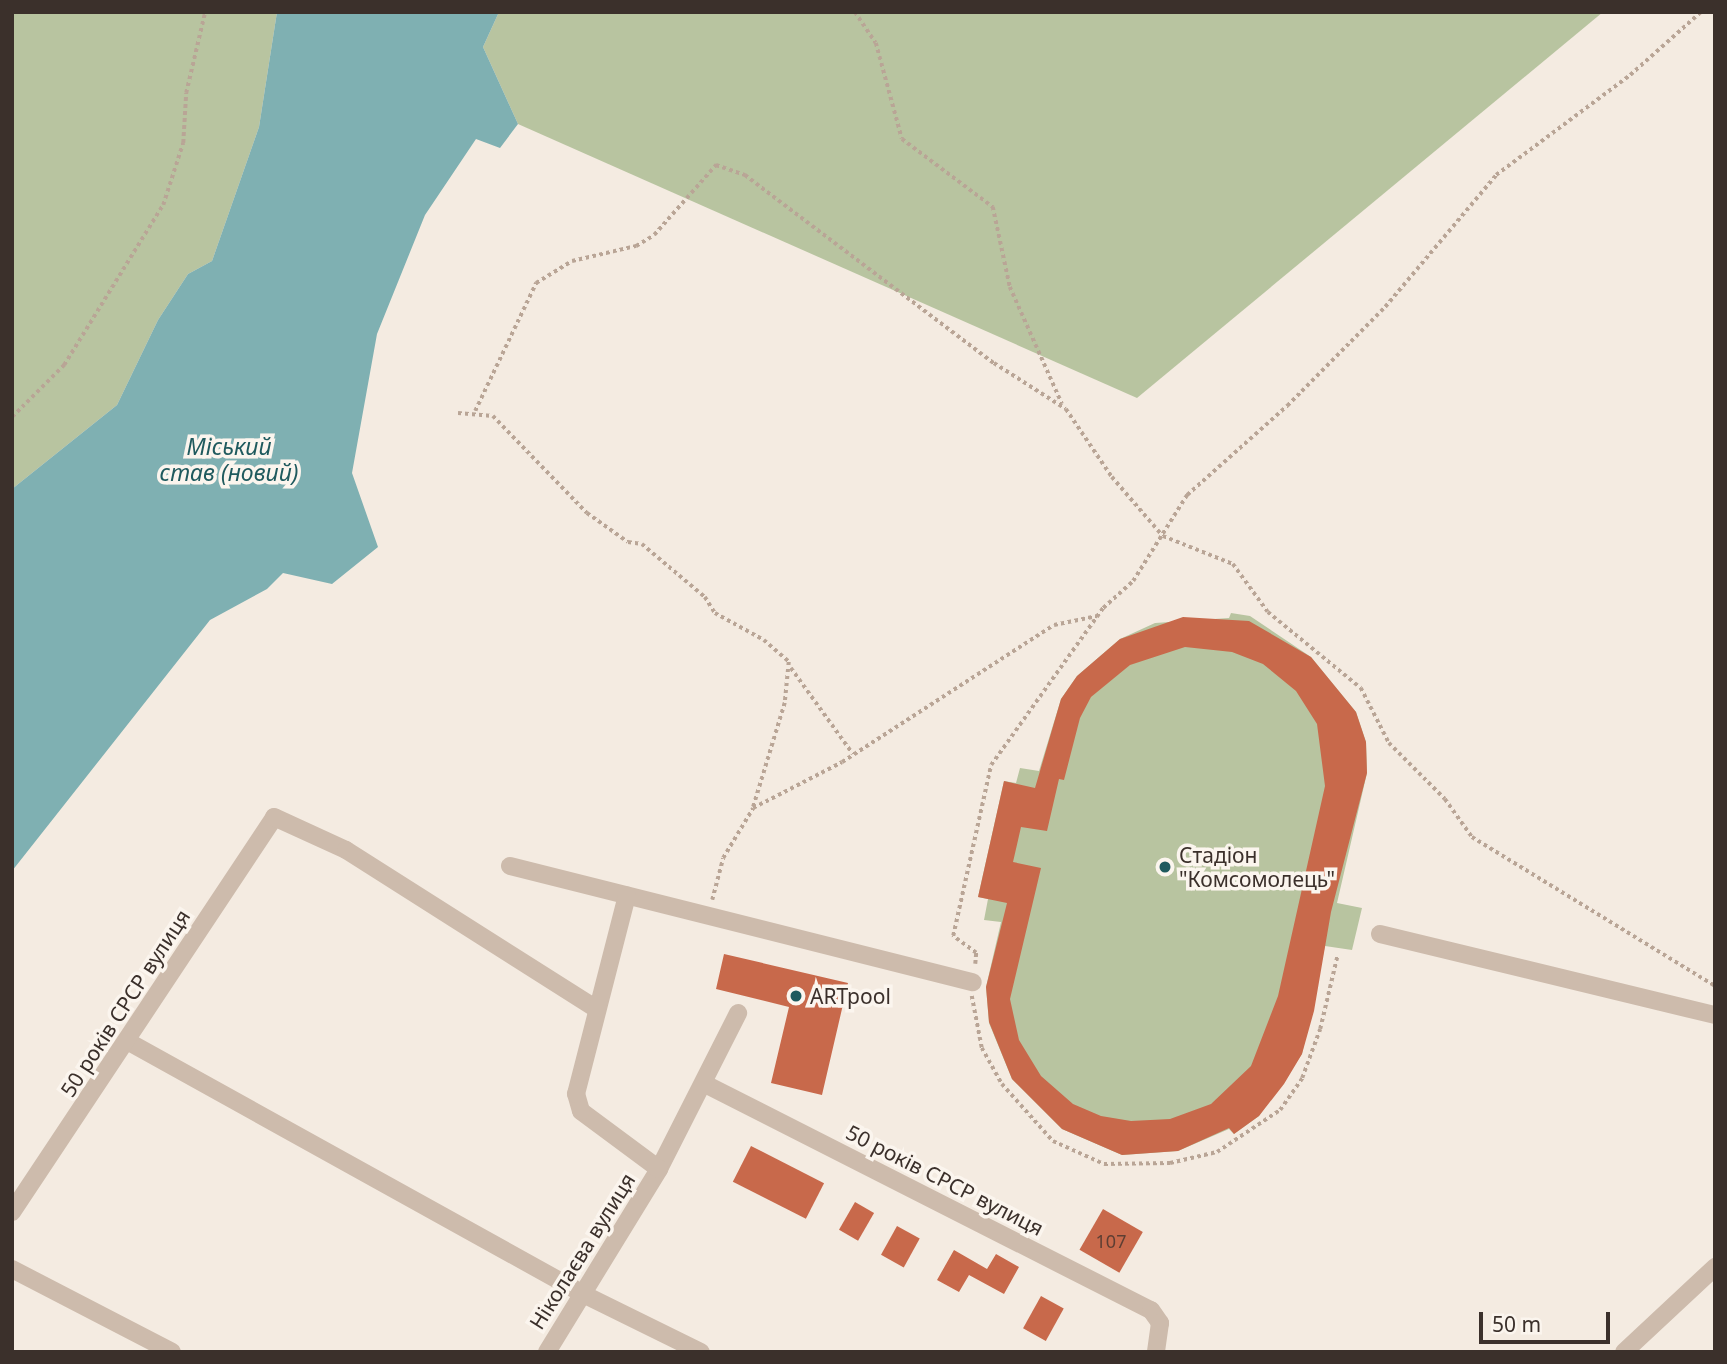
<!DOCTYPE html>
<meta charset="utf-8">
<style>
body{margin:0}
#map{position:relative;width:1727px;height:1364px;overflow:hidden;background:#f4ebe1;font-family:"Noto Sans",sans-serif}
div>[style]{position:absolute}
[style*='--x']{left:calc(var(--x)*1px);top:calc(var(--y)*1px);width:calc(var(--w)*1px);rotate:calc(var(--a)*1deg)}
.green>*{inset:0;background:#b8c4a0}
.water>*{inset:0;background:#7fb0b2}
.building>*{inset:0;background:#c8694b;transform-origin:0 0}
.path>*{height:3.5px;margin-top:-1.75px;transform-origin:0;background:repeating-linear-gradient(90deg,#b9a596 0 3.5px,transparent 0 7px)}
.minor>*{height:18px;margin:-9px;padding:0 9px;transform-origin:9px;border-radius:9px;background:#cdbbac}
.dots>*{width:19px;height:19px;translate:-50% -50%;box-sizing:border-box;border:4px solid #fbf5ee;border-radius:50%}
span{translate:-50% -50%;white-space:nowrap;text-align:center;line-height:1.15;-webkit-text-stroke:7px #fbf5ee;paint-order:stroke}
.number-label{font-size:18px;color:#5e3e33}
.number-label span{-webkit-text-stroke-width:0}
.poi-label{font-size:21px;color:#3b302b}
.left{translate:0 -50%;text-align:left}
.street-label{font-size:21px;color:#3b302b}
.water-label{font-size:23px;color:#1f5a5e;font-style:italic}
.frame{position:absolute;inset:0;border:14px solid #3b302b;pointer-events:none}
.scale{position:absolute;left:1479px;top:1312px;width:131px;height:32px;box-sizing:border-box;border:4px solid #3b302b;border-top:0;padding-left:9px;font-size:21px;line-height:24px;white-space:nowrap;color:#3b302b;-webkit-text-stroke:5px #fbf5ee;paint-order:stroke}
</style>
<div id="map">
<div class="green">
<i style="clip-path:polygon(12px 12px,277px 12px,259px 127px,212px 261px,188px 274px,158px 320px,117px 405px,12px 489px)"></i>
<i style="clip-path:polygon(499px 12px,1603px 12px,1137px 398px,518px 124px,483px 47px)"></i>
<i style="clip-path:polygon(1231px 613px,1250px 616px,1311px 657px,1356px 712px,1366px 742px,1367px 773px,1337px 903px,1362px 908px,1352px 950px,1325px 946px,1302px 1054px,1259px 1116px,1234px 1134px,1229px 1129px,1178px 1151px,1122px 1155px,1062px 1129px,1012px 1079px,989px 1023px,986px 987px,1001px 922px,984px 920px,988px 899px,978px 897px,1004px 781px,1016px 783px,1020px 768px,1039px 771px,1061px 699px,1077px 676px,1120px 639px,1155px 623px,1229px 618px)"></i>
</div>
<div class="water">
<i style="clip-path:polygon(277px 12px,499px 12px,483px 47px,518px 124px,500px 148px,476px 139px,425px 215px,377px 334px,352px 473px,378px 547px,332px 584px,283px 573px,267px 589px,210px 620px,12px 871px,12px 489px,117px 405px,158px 320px,188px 274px,212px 261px,259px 127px)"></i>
</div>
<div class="building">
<i style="clip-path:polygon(evenodd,1183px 617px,1249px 621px,1311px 657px,1356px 712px,1366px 742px,1367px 773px,1331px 912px,1314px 1011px,1302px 1054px,1284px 1084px,1259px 1116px,1234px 1134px,1229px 1128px,1178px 1151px,1122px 1155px,1062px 1129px,1012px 1079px,989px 1022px,986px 987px,1007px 903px,978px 897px,1004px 781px,1035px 788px,1061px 699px,1077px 676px,1120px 639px,1183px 617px,1185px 647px,1232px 652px,1263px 664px,1296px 691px,1317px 724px,1325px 786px,1278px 996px,1251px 1066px,1211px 1104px,1170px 1119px,1131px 1121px,1101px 1116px,1073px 1104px,1041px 1076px,1019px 1040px,1010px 999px,1041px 868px,1013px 862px,1021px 827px,1047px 831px,1059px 779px,1064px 780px,1080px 718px,1091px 697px,1130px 665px,1185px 647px)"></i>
<i style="clip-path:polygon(724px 954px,848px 983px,822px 1095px,771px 1083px,789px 1007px,716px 989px)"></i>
<i style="left:751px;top:1146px;width:82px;height:40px;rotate:27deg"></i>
<i style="left:855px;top:1202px;width:22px;height:32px;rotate:30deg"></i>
<i style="left:1103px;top:1209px;width:46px;height:47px;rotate:30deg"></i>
<i style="left:897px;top:1226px;width:26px;height:33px;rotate:29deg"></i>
<i style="clip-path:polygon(954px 1250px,987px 1269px,996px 1254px,1019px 1267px,1004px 1294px,969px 1275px,959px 1292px,937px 1280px)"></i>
<i style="left:1041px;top:1296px;width:26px;height:37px;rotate:29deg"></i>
</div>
<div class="path">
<i style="--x:671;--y:12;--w:8;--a:0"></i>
<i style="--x:855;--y:12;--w:37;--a:56"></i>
<i style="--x:876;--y:43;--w:99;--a:74.8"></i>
<i style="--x:902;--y:139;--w:114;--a:36.8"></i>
<i style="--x:993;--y:207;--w:82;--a:78"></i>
<i style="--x:1010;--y:287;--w:128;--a:66"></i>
<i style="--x:475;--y:411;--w:142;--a:-64.5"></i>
<i style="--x:536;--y:283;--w:42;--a:-31.4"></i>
<i style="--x:572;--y:261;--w:66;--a:-13.2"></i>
<i style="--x:636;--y:246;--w:21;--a:-31"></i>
<i style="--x:654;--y:235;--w:94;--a:-48.5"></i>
<i style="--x:716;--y:165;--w:31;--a:19"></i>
<i style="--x:745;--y:175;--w:312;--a:37.1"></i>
<i style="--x:994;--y:363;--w:85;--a:32.6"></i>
<i style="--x:1066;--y:409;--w:82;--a:55.9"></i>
<i style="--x:1112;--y:477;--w:78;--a:49.2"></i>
<i style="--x:1163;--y:536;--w:75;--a:21.8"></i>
<i style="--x:1233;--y:564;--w:59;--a:53.9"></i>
<i style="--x:1268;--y:612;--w:120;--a:39.3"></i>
<i style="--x:1361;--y:688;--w:62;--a:63"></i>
<i style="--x:1389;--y:743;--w:79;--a:45"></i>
<i style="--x:1445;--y:799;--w:47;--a:54.6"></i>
<i style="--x:1472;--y:837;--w:285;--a:31.5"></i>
<i style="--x:458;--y:413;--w:35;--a:5"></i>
<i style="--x:493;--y:416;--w:135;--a:45.9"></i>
<i style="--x:587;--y:513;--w:50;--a:35.3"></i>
<i style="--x:628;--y:542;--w:14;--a:8"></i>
<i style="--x:642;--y:544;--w:82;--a:40.1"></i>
<i style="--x:705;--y:597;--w:19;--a:58"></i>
<i style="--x:715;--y:613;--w:56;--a:28.9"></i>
<i style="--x:764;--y:640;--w:33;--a:41"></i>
<i style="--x:789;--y:662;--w:41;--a:95.6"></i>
<i style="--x:785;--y:703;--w:110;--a:106.9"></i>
<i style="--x:12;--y:417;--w:74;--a:-45"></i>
<i style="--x:64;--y:365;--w:188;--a:-58.3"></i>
<i style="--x:163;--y:205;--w:65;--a:-72.1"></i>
<i style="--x:183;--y:143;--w:50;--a:-86.6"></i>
<i style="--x:186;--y:93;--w:83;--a:-76.8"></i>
<i style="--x:791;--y:668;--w:106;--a:54.2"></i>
<i style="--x:712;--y:900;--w:43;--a:-75.3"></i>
<i style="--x:723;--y:858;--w:58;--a:-59"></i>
<i style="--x:753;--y:808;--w:100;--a:-27.3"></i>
<i style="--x:842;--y:762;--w:252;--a:-32.9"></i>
<i style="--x:1054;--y:625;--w:44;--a:-11.8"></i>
<i style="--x:975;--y:964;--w:11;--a:-85"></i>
<i style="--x:976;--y:953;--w:29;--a:-144"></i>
<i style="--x:953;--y:936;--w:175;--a:-77.5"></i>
<i style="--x:991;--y:765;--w:193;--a:-54.5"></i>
<i style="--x:1103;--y:608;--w:40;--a:-42"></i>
<i style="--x:1133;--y:581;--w:102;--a:-57.9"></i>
<i style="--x:1187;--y:495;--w:134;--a:-41.7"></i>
<i style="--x:1287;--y:406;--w:139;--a:-45.3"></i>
<i style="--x:1385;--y:307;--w:172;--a:-49.9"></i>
<i style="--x:1496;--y:175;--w:167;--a:-36.7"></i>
<i style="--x:1630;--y:75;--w:95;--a:-41.6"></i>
<i style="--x:972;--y:996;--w:53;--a:79.1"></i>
<i style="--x:982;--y:1048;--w:41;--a:60.9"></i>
<i style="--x:1002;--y:1084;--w:76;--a:48.2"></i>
<i style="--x:1053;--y:1141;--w:56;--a:24.3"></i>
<i style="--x:1104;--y:1164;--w:66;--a:-0.9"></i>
<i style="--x:1170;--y:1163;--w:48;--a:-13.2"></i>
<i style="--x:1217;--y:1152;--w:76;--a:-33.7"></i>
<i style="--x:1280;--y:1110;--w:39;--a:-55"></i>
<i style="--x:1302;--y:1078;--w:52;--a:-69.8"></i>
<i style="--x:1320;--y:1029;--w:74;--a:-76.7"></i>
</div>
<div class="minor">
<i style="--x:510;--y:866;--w:477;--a:14.1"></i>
<i style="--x:1380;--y:934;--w:345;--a:13.6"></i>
<i style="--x:127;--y:1041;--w:524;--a:29.01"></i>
<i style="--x:585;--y:1295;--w:129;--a:26.2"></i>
<i style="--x:705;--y:1084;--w:500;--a:26.9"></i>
<i style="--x:1151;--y:1310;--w:16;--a:55"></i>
<i style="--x:1160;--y:1323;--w:29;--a:98"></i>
<i style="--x:659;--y:1169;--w:175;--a:-63.1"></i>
<i style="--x:12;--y:1212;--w:474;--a:-56.4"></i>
<i style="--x:274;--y:817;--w:79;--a:24.6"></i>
<i style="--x:346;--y:850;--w:297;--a:32.4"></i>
<i style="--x:12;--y:1269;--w:180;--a:27.4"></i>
<i style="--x:547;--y:1352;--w:215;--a:-58.5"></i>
<i style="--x:659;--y:1169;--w:97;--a:-143.4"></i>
<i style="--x:581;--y:1111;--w:18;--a:-106"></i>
<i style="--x:576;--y:1094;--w:205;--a:-75.6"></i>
<i style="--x:1624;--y:1352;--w:125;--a:-43"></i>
</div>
<div class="dots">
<i style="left:1165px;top:867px;background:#1f5a5e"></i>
<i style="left:796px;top:996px;background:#1f5a5e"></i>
</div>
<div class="number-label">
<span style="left:1111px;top:1241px">107</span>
</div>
<div class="poi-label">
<span class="left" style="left:1179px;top:867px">Стадіон<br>"Комсомолець"</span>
<span class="left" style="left:810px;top:996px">ARTpool</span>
</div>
<div class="street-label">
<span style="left:125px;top:1003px;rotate:-57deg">50 років СРСР вулиця</span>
<span style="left:945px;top:1180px;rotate:27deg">50 років СРСР вулиця</span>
<span style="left:582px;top:1251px;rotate:-58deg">Ніколаєва вулиця</span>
</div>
<div class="water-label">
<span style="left:229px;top:459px">Міський<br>став (новий)</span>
</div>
<div class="frame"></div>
<div class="scale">50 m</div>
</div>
